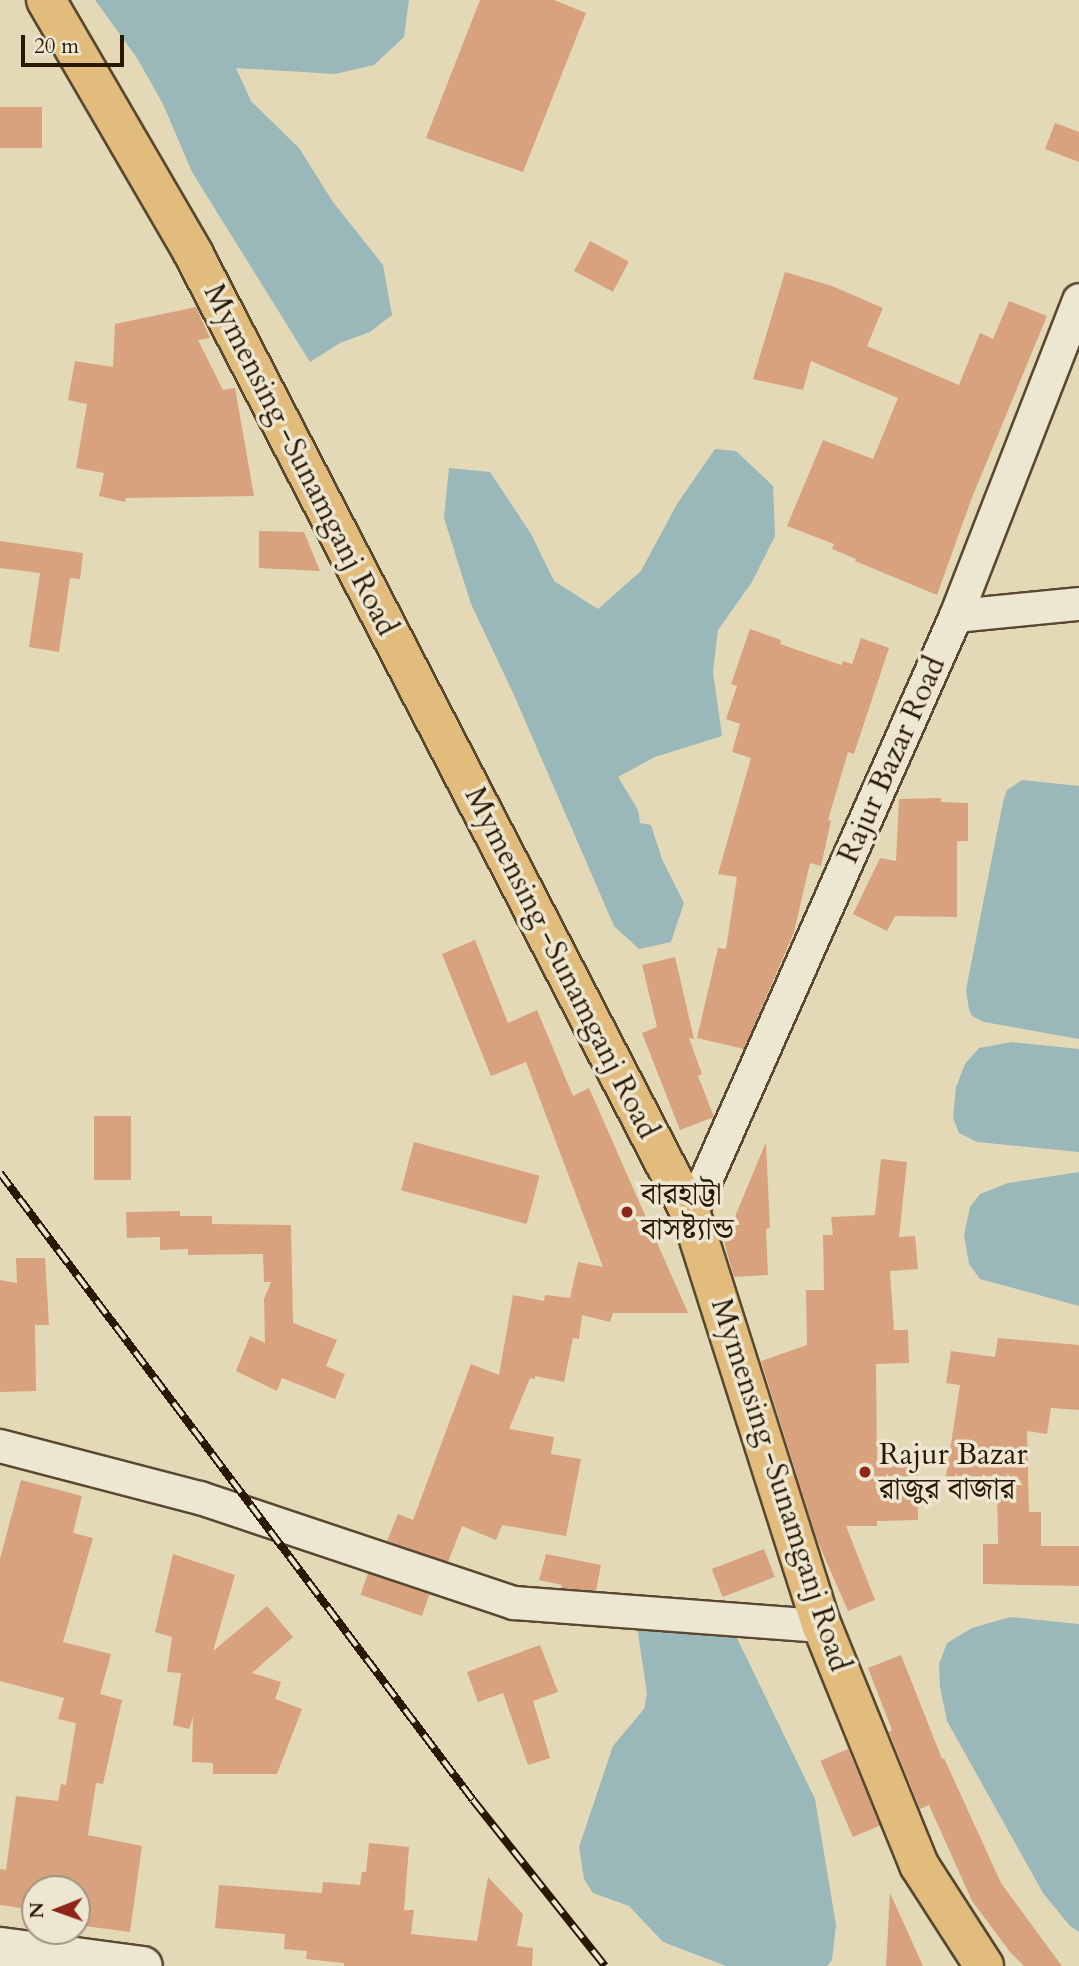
<!DOCTYPE html>
<meta charset="utf-8">
<style>
body{margin:0}
#map{position:relative;width:1079px;height:1966px;overflow:hidden;background:#e3d9b7;font-family:Cardo,"Noto Serif Bengali",serif}
div>[style]{position:absolute}
[style*='--x']{left:calc(var(--x)*1px);top:calc(var(--y)*1px);width:calc(var(--w)*1px);rotate:calc(var(--a)*1deg)}
.water>*{inset:0;background:#9ab7ba}
.building>*{inset:0;background:#d8a27f;transform-origin:0 0}
.roads{filter:drop-shadow(2px 0 #58482f) drop-shadow(-2px 0 #58482f) drop-shadow(0 2px #58482f) drop-shadow(0 -2px #58482f)}
.minor>*{height:32px;margin:-16px;padding:0 16px;transform-origin:16px;border-radius:16px;background:#ede6d0}
.secondary>*{height:38px;margin:-19px;padding:0 19px;transform-origin:19px;border-radius:19px;background:#ede6d0}
.primary>*{height:38px;margin:-19px;padding:0 19px;transform-origin:19px;border-radius:19px;background:#e2bc7c}
.rail>*{height:8px;margin-top:-4px;transform-origin:0;background:repeating-linear-gradient(90deg,#ede6d0 0 16px,#291802 0 32px);box-sizing:border-box;border-block:2px solid #291802}
.dots>*{width:19px;height:19px;translate:-50% -50%;box-sizing:border-box;border:4px solid #ede6d0;border-radius:50%}
span{translate:-50% -50%;white-space:nowrap;text-align:center;line-height:1.15;-webkit-text-stroke:7px #ede6d0;paint-order:stroke}
.street-label{font-size:30px;color:#291802}
.poi-label{font-size:30px;color:#291802}
.left{translate:0 -50%;text-align:left}
.north{position:absolute;left:21px;top:1875px;width:70px;height:70px;box-sizing:border-box;background:#ede6d0;border:2px solid #9f947e;border-radius:50%;rotate:269deg;font-size:19px;font-weight:700;line-height:28px;text-align:center;color:#291802}
.north::after{content:'';display:block;margin:auto;width:24px;height:32px;background:#8f2418;clip-path:polygon(50% 0,100% 100%,50% 72%,0 100%)}
.scale{position:absolute;left:21px;top:35px;width:103px;height:32px;box-sizing:border-box;border:4px solid #291802;border-top:0;padding-left:9px;font-size:21px;line-height:24px;white-space:nowrap;color:#291802;-webkit-text-stroke:5px #ede6d0;paint-order:stroke}
</style>
<div id="map">
<div class="water">
<i style="clip-path:polygon(95px 0,409px 0,404px 37px,374px 65px,335px 74px,236px 68px,251px 101px,299px 148px,333px 202px,383px 265px,392px 315px,370px 332px,340px 343px,310px 362px,192px 172px,163px 104px,137px 58px)"></i>
<i style="clip-path:polygon(715px 449px,736px 451px,773px 486px,775px 536px,752px 582px,718px 630px,713px 672px,722px 736px,655px 757px,618px 777px,638px 810px,640px 823px,651px 825px,662px 859px,684px 903px,671px 942px,639px 949px,614px 926px,514px 695px,471px 604px,444px 518px,449px 468px,490px 472px,531px 534px,554px 581px,598px 609px,641px 571px,677px 504px)"></i>
<i style="clip-path:polygon(1022px 780px,1079px 786px,1079px 1039px,984px 1022px,972px 1016px,969px 1009px,966px 990px,1003px 802px,1007px 790px)"></i>
<i style="clip-path:polygon(1012px 1042px,1079px 1049px,1079px 1152px,977px 1142px,959px 1133px,953px 1118px,956px 1087px,965px 1064px,979px 1048px)"></i>
<i style="clip-path:polygon(1079px 1172px,1079px 1306px,980px 1279px,969px 1264px,964px 1235px,970px 1207px,980px 1194px,1008px 1183px)"></i>
<i style="clip-path:polygon(1010px 1617px,1079px 1624px,1079px 1932px,1070px 1926px,1043px 1893px,947px 1721px,940px 1687px,939px 1664px,947px 1643px,972px 1628px)"></i>
<i style="clip-path:polygon(637px 1626px,734px 1632px,815px 1799px,836px 1925px,832px 1960px,827px 1966px,726px 1966px,663px 1942px,629px 1906px,593px 1893px,584px 1879px,579px 1847px,613px 1746px,644px 1709px,647px 1694px)"></i>
</div>
<div class="building">
<i style="clip-path:polygon(480px 0,554px 0,586px 13px,523px 172px,426px 138px)"></i>
<i style="left:42px;top:107px;width:41px;height:42px;rotate:90deg"></i>
<i style="clip-path:polygon(1055px 123px,1079px 132px,1079px 162px,1045px 149px)"></i>
<i style="left:590px;top:241px;width:44px;height:34px;rotate:28deg"></i>
<i style="clip-path:polygon(785px 272px,832px 286px,883px 308px,867px 346px,959px 385px,980px 333px,993px 339px,1009px 301px,1047px 316px,971px 500px,937px 595px,855px 561px,856px 559px,832px 549px,834px 544px,787px 526px,823px 440px,873px 459px,898px 398px,811px 361px,803px 390px,753px 379px)"></i>
<i style="clip-path:polygon(196px 307px,210px 338px,198px 340px,223px 390px,235px 388px,254px 496px,126px 498px,125px 502px,99px 496px,104px 473px,76px 468px,87px 404px,68px 400px,75px 361px,113px 367px,115px 324px)"></i>
<i style="clip-path:polygon(259px 531px,304px 532px,320px 571px,259px 568px)"></i>
<i style="clip-path:polygon(0 541px,83px 553px,80px 579px,70px 578px,59px 652px,29px 647px,40px 573px,0 568px)"></i>
<i style="clip-path:polygon(750px 629px,781px 640px,780px 644px,841px 665px,843px 661px,852px 664px,861px 638px,889px 648px,854px 754px,848px 752px,828px 820px,831px 821px,821px 866px,810px 863px,794px 932px,744px 1049px,697px 1038px,718px 948px,726px 949px,737px 877px,718px 874px,751px 758px,732px 752px,740px 724px,726px 719px,737px 686px,731px 684px)"></i>
<i style="clip-path:polygon(941px 798px,941px 802px,968px 803px,968px 841px,957px 841px,957px 917px,895px 916px,887px 931px,853px 914px,880px 858px,896px 861px,899px 799px)"></i>
<i style="clip-path:polygon(475px 940px,508px 1023px,537px 1010px,573px 1096px,589px 1088px,688px 1313px,613px 1313px,610px 1322px,582px 1315px,579px 1339px,573px 1338px,564px 1382px,535px 1376px,535px 1379px,530px 1378px,509px 1429px,554px 1437px,551px 1454px,581px 1459px,566px 1536px,502px 1525px,496px 1540px,462px 1526px,448px 1562px,387px 1541px,398px 1514px,413px 1520px,471px 1364px,499px 1375px,513px 1295px,544px 1301px,545px 1295px,570px 1298px,578px 1262px,603px 1267px,526px 1062px,491px 1076px,442px 954px)"></i>
<i style="clip-path:polygon(675px 957px,694px 1039px,689px 1038px,702px 1074px,698px 1076px,714px 1117px,680px 1130px,642px 1033px,657px 1027px,642px 965px)"></i>
<i style="left:94px;top:1116px;width:37px;height:64px"></i>
<i style="left:414px;top:1142px;width:130px;height:50px;rotate:15deg"></i>
<i style="clip-path:polygon(766px 1142px,770px 1228px,766px 1229px,768px 1275px,734px 1277px,723px 1238px,733px 1238px,732px 1224px)"></i>
<i style="clip-path:polygon(881px 1159px,907px 1162px,899px 1237px,915px 1236px,918px 1269px,890px 1271px,894px 1330px,908px 1330px,909px 1363px,876px 1364px,877px 1462px,917px 1461px,918px 1520px,877px 1521px,877px 1526px,846px 1526px,875px 1600px,848px 1611px,817px 1540px,761px 1361px,807px 1345px,806px 1290px,824px 1290px,823px 1235px,833px 1235px,831px 1217px,875px 1215px)"></i>
<i style="clip-path:polygon(180px 1211px,180px 1216px,212px 1216px,212px 1224px,291px 1225px,293px 1323px,337px 1340px,326px 1366px,345px 1374px,335px 1399px,282px 1378px,277px 1391px,236px 1371px,250px 1336px,265px 1343px,264px 1299px,271px 1282px,264px 1282px,263px 1254px,188px 1255px,188px 1249px,160px 1250px,160px 1237px,127px 1238px,126px 1212px)"></i>
<i style="clip-path:polygon(16px 1258px,45px 1258px,49px 1325px,35px 1325px,36px 1391px,0 1392px,0 1280px,17px 1283px)"></i>
<i style="clip-path:polygon(998px 1338px,1079px 1345px,1079px 1410px,1051px 1408px,1047px 1434px,1027px 1431px,1029px 1512px,1041px 1512px,1041px 1546px,1079px 1546px,1079px 1586px,983px 1584px,983px 1544px,998px 1544px,997px 1483px,945px 1483px,960px 1385px,946px 1383px,951px 1351px,995px 1357px)"></i>
<i style="clip-path:polygon(21px 1480px,82px 1496px,73px 1533px,93px 1538px,63px 1642px,111px 1654px,100px 1694px,122px 1700px,103px 1784px,96px 1783px,88px 1835px,142px 1846px,130px 1932px,77px 1925px,77px 1889px,35px 1889px,35px 1910px,0 1905px,0 1869px,6px 1870px,16px 1796px,58px 1801px,61px 1784px,66px 1785px,76px 1723px,58px 1719px,64px 1698px,0 1681px,0 1559px)"></i>
<i style="left:764px;top:1549px;width:30px;height:56px;rotate:69deg"></i>
<i style="clip-path:polygon(173px 1554px,235px 1575px,213px 1651px,267px 1606px,293px 1637px,252px 1673px,281px 1682px,275px 1699px,302px 1709px,277px 1774px,213px 1774px,213px 1763px,192px 1762px,193px 1717px,189px 1729px,173px 1725px,181px 1673px,167px 1672px,172px 1637px,155px 1632px)"></i>
<i style="clip-path:polygon(546px 1554px,601px 1565px,596px 1591px,561px 1588px,562px 1585px,539px 1580px)"></i>
<i style="left:368px;top:1573px;width:65px;height:23px;rotate:19deg"></i>
<i style="clip-path:polygon(540px 1645px,558px 1692px,533px 1701px,550px 1758px,528px 1765px,503px 1693px,478px 1702px,467px 1672px)"></i>
<i style="clip-path:polygon(901px 1655px,942px 1759px,944px 1758px,1001px 1883px,1062px 1966px,1024px 1966px,1010px 1952px,972px 1901px,929px 1805px,920px 1809px,889px 1732px,892px 1730px,868px 1668px)"></i>
<i style="left:848px;top:1749px;width:83px;height:30px;rotate:67deg"></i>
<i style="clip-path:polygon(369px 1843px,409px 1847px,404px 1910px,414px 1910px,411px 1934px,477px 1941px,488px 1877px,523px 1914px,517px 1946px,533px 1948px,532px 1966px,344px 1966px,344px 1963px,306px 1959px,307px 1951px,284px 1949px,285px 1934px,215px 1928px,219px 1885px,322px 1893px,323px 1882px,360px 1885px,362px 1872px,366px 1872px)"></i>
<i style="clip-path:polygon(890px 1893px,923px 1966px,886px 1966px)"></i>
</div>
<div class="roads">
<div class="minor">
<i style="--x:956;--y:616;--w:124;--a:-5.6"></i>
<i style="--x:691;--y:1214;--w:654;--a:-66.1"></i>
<i style="--x:956;--y:616;--w:339;--a:-68.7"></i>
<i style="--x:0;--y:1446;--w:207;--a:14.6"></i>
<i style="--x:200;--y:1498;--w:331;--a:18.5"></i>
<i style="--x:514;--y:1603;--w:309;--a:4.3"></i>
</div>
<div class="secondary">
<i style="--x:0;--y:1947;--w:144;--a:7.6"></i>
</div>
<div class="primary">
<i style="--x:46;--y:0;--w:293;--a:59.8"></i>
<i style="--x:193;--y:253;--w:1082;--a:62.61"></i>
<i style="--x:691;--y:1214;--w:432;--a:72.4"></i>
<i style="--x:822;--y:1626;--w:258;--a:67.9"></i>
<i style="--x:919;--y:1865;--w:120;--a:57.2"></i>
</div>
</div>
<div class="rail">
<i style="--x:0;--y:1173;--w:785;--a:52.97"></i>
<i style="--x:473;--y:1800;--w:212;--a:51.5"></i>
</div>
<div class="dots">
<i style="left:627px;top:1212px;background:#8f2418"></i>
<i style="left:865px;top:1472px;background:#8f2418"></i>
</div>
<div class="street-label">
<span style="left:300px;top:460px;rotate:63deg">Mymensing -Sunamganj Road</span>
<span style="left:892px;top:760px;rotate:-66deg">Rajur Bazar Road</span>
<span style="left:561px;top:963px;rotate:63deg">Mymensing -Sunamganj Road</span>
<span style="left:780px;top:1485px;rotate:72deg">Mymensing -Sunamganj Road</span>
</div>
<div class="poi-label">
<span class="left" style="left:641px;top:1212px">বারহাট্টা<br>বাসষ্ট্যান্ড</span>
<span class="left" style="left:879px;top:1472px">Rajur Bazar<br>রাজুর বাজার</span>
</div>
<div class="north">N</div>
<div class="scale">20 m</div>
</div>
